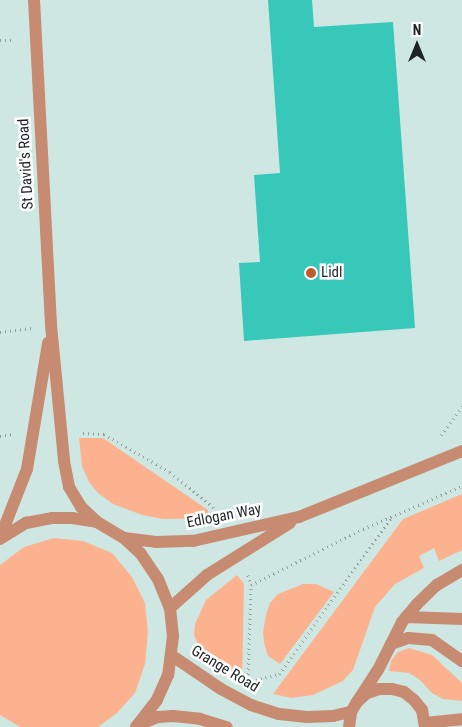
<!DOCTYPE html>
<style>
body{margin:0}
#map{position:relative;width:462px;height:727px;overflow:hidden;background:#cee7e3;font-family:"Roboto Condensed",sans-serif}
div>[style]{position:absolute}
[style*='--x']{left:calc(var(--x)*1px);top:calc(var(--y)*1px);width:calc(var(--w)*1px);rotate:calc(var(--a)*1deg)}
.green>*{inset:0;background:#fdb28f}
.building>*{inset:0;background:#37c8b9}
.path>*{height:3px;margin-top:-1.5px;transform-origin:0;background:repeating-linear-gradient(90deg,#8da09d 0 1px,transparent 0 5px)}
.service>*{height:12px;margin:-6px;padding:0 6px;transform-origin:6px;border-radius:6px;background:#c68b71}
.tertiary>*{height:12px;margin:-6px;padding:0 6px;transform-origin:6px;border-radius:6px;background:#c68b71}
.dots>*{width:14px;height:14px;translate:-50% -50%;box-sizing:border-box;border:2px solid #fff;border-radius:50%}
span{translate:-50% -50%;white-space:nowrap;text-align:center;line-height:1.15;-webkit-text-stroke:5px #fff;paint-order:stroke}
.street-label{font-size:15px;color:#1c2524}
.poi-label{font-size:15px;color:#1c2524}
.left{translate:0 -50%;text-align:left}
.north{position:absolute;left:392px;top:20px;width:50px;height:50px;-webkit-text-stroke:4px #fff;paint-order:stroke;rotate:0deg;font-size:14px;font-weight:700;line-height:20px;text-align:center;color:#1c2524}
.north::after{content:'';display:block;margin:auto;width:18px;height:22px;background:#1c2524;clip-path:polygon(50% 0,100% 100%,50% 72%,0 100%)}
</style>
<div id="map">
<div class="green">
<i style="clip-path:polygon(79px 438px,103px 438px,208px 510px,210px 518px,163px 519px,142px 515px,113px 504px,98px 493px,89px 482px,82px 466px)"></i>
<i style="clip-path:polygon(462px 494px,462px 550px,439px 561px,434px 548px,419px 556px,424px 568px,395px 584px,375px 607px,353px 670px,343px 681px,313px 695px,292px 698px,273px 694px,403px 519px)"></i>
<i style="clip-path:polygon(54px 538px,83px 541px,112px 553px,132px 577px,145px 603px,148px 632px,145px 664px,135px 693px,117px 713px,98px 727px,20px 727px,0 715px,0 565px,24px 547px)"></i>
<i style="clip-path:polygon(237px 575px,244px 584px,242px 685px,214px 669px,203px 656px,194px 635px,195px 624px,206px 600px)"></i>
<i style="clip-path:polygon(303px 584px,316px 584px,334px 592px,280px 664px,268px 656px,264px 643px,263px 632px,266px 615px,270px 603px,278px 594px)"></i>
<i style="clip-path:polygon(409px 648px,432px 655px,462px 683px,462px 701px,443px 699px,432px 693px,420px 680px,409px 673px,389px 671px,391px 661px,398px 652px)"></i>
</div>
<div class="building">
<i style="clip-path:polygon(268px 0,312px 0,314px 27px,393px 22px,415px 328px,244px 341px,239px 263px,260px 262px,254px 175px,280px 173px)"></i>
</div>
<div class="path">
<i style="--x:0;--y:40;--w:14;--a:0"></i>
<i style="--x:0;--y:332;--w:32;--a:-7"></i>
<i style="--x:83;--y:433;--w:21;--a:3"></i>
<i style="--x:104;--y:434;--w:76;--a:29.9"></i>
<i style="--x:170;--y:472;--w:55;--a:39.1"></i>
<i style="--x:213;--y:507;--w:9;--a:69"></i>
<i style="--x:441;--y:435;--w:36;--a:-54"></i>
<i style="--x:0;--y:436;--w:12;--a:-9"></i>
<i style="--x:248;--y:575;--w:10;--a:73"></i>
<i style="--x:251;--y:585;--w:125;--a:-26.6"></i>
<i style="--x:363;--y:529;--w:108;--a:-23.5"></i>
<i style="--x:248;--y:679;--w:94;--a:-88.2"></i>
<i style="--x:251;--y:681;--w:29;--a:-14"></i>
<i style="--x:279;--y:674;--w:192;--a:-54.3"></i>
</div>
<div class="service">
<i style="--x:406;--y:617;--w:56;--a:2"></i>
<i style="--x:391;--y:644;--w:18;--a:-19"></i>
<i style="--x:408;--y:638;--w:24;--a:5"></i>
<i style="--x:432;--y:640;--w:37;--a:35"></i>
<i style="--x:171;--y:655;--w:60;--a:34.2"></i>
<i style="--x:221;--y:689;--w:34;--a:28"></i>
<i style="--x:251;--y:705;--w:29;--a:18"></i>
<i style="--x:279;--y:714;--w:28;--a:6"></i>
<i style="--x:307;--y:717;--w:26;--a:-2"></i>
<i style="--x:333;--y:716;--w:18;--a:-13"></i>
<i style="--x:357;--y:702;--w:38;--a:-57"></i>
<i style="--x:378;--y:670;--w:54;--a:-63.4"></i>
<i style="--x:402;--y:622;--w:23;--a:-50"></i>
<i style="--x:417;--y:604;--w:28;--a:-44"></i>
<i style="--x:437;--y:585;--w:29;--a:-31"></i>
<i style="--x:425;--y:723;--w:37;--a:-6"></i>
<i style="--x:138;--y:725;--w:22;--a:-22"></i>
<i style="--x:158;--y:717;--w:15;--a:-4"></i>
<i style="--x:173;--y:716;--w:27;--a:6"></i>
<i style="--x:200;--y:719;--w:28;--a:17"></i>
<i style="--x:349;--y:727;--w:15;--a:-82"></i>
<i style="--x:351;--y:712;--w:12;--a:-59"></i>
<i style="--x:357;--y:702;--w:13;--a:-42"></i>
<i style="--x:367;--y:693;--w:13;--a:-18"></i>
<i style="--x:379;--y:689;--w:13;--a:0"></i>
<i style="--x:392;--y:689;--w:12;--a:14"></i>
<i style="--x:404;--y:692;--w:13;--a:39"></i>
<i style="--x:414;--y:700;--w:13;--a:51"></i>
<i style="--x:422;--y:710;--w:17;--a:80"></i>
</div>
<div class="tertiary">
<i style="--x:34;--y:0;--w:325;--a:87"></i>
<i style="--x:51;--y:325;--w:137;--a:84.5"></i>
<i style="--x:64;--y:461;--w:26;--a:79"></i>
<i style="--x:69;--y:487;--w:23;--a:59"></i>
<i style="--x:81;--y:507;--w:22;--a:43"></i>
<i style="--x:0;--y:538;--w:74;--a:-68.6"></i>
<i style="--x:27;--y:469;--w:128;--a:-80.5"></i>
<i style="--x:124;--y:538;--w:32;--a:7"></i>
<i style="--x:156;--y:542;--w:37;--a:-2"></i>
<i style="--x:193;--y:541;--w:109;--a:-12.8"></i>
<i style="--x:299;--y:517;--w:176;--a:-22"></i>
<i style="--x:0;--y:539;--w:31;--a:-32"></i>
<i style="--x:26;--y:523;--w:26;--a:-11"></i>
<i style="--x:52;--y:518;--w:20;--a:0"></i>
<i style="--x:72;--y:518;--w:25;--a:9"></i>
<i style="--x:97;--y:522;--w:31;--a:31"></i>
<i style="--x:124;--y:538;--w:23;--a:43"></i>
<i style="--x:141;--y:554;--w:30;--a:56"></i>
<i style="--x:158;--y:579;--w:31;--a:68"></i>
<i style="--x:170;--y:608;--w:28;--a:84"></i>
<i style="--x:173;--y:636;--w:39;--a:97"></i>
<i style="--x:168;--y:675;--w:27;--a:114"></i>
<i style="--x:157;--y:700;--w:34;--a:128"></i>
<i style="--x:170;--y:608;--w:50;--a:-41.7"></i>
<i style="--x:207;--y:575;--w:98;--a:-32.1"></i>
</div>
<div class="dots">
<i style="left:311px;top:273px;background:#bf5b26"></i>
</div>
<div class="street-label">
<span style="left:26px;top:164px;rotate:-93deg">St David's Road</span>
<span style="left:224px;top:516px;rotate:-11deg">Edlogan Way</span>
<span style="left:225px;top:669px;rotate:31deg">Grange Road</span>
</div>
<div class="poi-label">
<span class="left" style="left:321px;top:273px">Lidl</span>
</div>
<div class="north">N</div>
</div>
